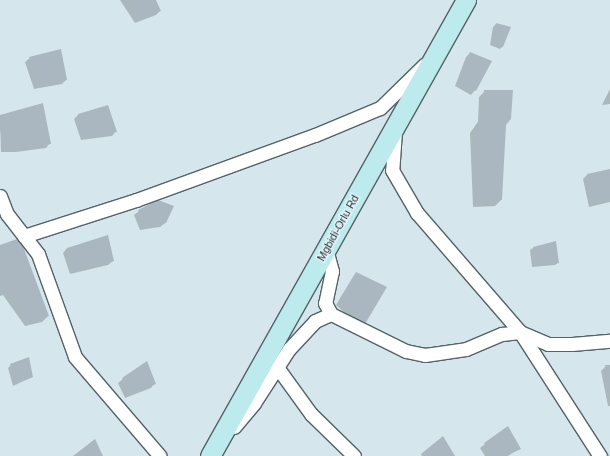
<!DOCTYPE html>
<style>
body{margin:0}
#map{position:relative;width:610px;height:456px;overflow:hidden;background:#d5e7ed;font-family:Arial,sans-serif}
div>[style]{position:absolute}
[style*='--x']{left:calc(var(--x)*1px);top:calc(var(--y)*1px);width:calc(var(--w)*1px);rotate:calc(var(--a)*1deg)}
.shadow>*{inset:0;background:#0003}
.building>*{inset:0;background:#aab7c1}
.roads{filter:drop-shadow(1px 0 #536368) drop-shadow(-1px 0 #536368) drop-shadow(0 1px #536368) drop-shadow(0 -1px #536368)}
.minor>*{height:13px;margin:-6.5px;padding:0 6.5px;transform-origin:6.5px;border-radius:6.5px;background:#fff}
.secondary>*{height:19px;margin:-9.5px;padding:0 9.5px;transform-origin:9.5px;border-radius:9.5px;background:#bdeaed}
span{translate:-50% -50%;white-space:nowrap;text-align:center;line-height:1.15;-webkit-text-stroke:3px #e2f4fb;paint-order:stroke}
.street-label{font-size:11px;color:#293032}
</style>
<div id="map">
<div class="shadow">
<i style="clip-path:polygon(120px 0,154px 0,160px 11px,156px 15px,135px 23px)"></i>
<i style="clip-path:polygon(496px 24px,503px 46px,500px 49px,490px 45px,493px 27px)"></i>
<i style="clip-path:polygon(470px 53px,475px 90px,471px 95px,455px 86px,466px 57px)"></i>
<i style="clip-path:polygon(30px 58px,66px 80px,62px 84px,34px 89px,25px 62px)"></i>
<i style="clip-path:polygon(610px 89px,610px 104px,602px 105px)"></i>
<i style="clip-path:polygon(485px 91px,505px 125px,501px 200px,495px 206px,473px 207px,470px 133px,478px 122px,479px 97px)"></i>
<i style="clip-path:polygon(108px 106px,116px 131px,112px 136px,81px 140px,74px 119px,78px 115px)"></i>
<i style="clip-path:polygon(0 116px,50px 143px,46px 148px,16px 152px,1px 152px)"></i>
<i style="clip-path:polygon(610px 170px,610px 202px,589px 207px,583px 179px,587px 175px)"></i>
<i style="clip-path:polygon(139px 211px,165px 223px,160px 227px,140px 230px,134px 215px)"></i>
<i style="clip-path:polygon(555px 242px,558px 263px,555px 265px,532px 267px,530px 250px,533px 248px)"></i>
<i style="clip-path:polygon(0 246px,48px 316px,42px 322px,25px 326px,3px 295px,0 296px)"></i>
<i style="clip-path:polygon(67px 248px,113px 261px,108px 265px,70px 274px,63px 253px)"></i>
<i style="clip-path:polygon(356px 273px,385px 288px,360px 327px,336px 305px)"></i>
<i style="clip-path:polygon(11px 365px,32px 377px,13px 386px,8px 368px)"></i>
<i style="clip-path:polygon(606px 366px,610px 366px,610px 406px,608px 406px,601px 371px)"></i>
<i style="clip-path:polygon(123px 379px,155px 383px,151px 388px,125px 398px,118px 383px)"></i>
<i style="clip-path:polygon(507px 427px,520px 448px,508px 456px,485px 456px,480px 448px)"></i>
</div>
<div class="building">
<i style="clip-path:polygon(127px 0,156px 0,161px 11px,139px 20px)"></i>
<i style="clip-path:polygon(496px 23px,511px 27px,503px 47px,492px 42px)"></i>
<i style="clip-path:polygon(61px 49px,67px 80px,39px 85px,29px 57px)"></i>
<i style="clip-path:polygon(470px 52px,492px 61px,476px 91px,458px 82px)"></i>
<i style="clip-path:polygon(484px 90px,513px 90px,511px 119px,506px 125px,502px 200px,478px 202px,475px 126px,483px 115px)"></i>
<i style="clip-path:polygon(43px 103px,51px 144px,21px 148px,5px 148px,0 130px,0 115px)"></i>
<i style="clip-path:polygon(108px 105px,117px 132px,85px 136px,78px 114px)"></i>
<i style="clip-path:polygon(610px 169px,610px 199px,593px 203px,587px 174px)"></i>
<i style="clip-path:polygon(158px 200px,174px 206px,166px 223px,144px 227px,138px 210px)"></i>
<i style="clip-path:polygon(108px 235px,114px 261px,74px 270px,67px 248px)"></i>
<i style="clip-path:polygon(20px 238px,49px 316px,31px 321px,9px 290px,0 291px,0 245px)"></i>
<i style="clip-path:polygon(556px 241px,559px 263px,535px 265px,533px 247px)"></i>
<i style="clip-path:polygon(356px 272px,387px 287px,365px 324px,339px 300px)"></i>
<i style="clip-path:polygon(29px 357px,33px 377px,15px 384px,10px 364px)"></i>
<i style="clip-path:polygon(147px 361px,156px 384px,130px 394px,122px 378px)"></i>
<i style="clip-path:polygon(605px 365px,610px 365px,610px 388px,609px 388px)"></i>
<i style="clip-path:polygon(508px 426px,521px 449px,505px 456px,492px 456px,484px 443px)"></i>
<i style="clip-path:polygon(443px 436px,455px 456px,422px 456px,421px 454px)"></i>
<i style="clip-path:polygon(95px 439px,103px 456px,73px 456px)"></i>
</div>
<div class="roads">
<div class="minor">
<i style="--x:395;--y:131;--w:39;--a:94"></i>
<i style="--x:392;--y:170;--w:50;--a:59.8"></i>
<i style="--x:417;--y:213;--w:157;--a:49.1"></i>
<i style="--x:520;--y:332;--w:148;--a:57.2"></i>
<i style="--x:0;--y:196;--w:19;--a:69"></i>
<i style="--x:7;--y:214;--w:51;--a:52.2"></i>
<i style="--x:38;--y:254;--w:109;--a:70.2"></i>
<i style="--x:75;--y:357;--w:130;--a:49.4"></i>
<i style="--x:24;--y:236;--w:118;--a:-17.8"></i>
<i style="--x:136;--y:200;--w:190;--a:-20"></i>
<i style="--x:315;--y:135;--w:70;--a:-22.6"></i>
<i style="--x:380;--y:108;--w:62;--a:-44.3"></i>
<i style="--x:326;--y:249;--w:23;--a:75"></i>
<i style="--x:332;--y:271;--w:33;--a:102"></i>
<i style="--x:325;--y:303;--w:13;--a:61"></i>
<i style="--x:331;--y:314;--w:84;--a:26.3"></i>
<i style="--x:406;--y:351;--w:19;--a:12"></i>
<i style="--x:425;--y:355;--w:41;--a:-8.3"></i>
<i style="--x:466;--y:349;--w:39;--a:-23"></i>
<i style="--x:502;--y:334;--w:18;--a:-6"></i>
<i style="--x:520;--y:332;--w:30;--a:23"></i>
<i style="--x:548;--y:344;--w:24;--a:0"></i>
<i style="--x:572;--y:344;--w:38;--a:-5"></i>
<i style="--x:277;--y:367;--w:58;--a:54.1"></i>
<i style="--x:311;--y:414;--w:60;--a:44.3"></i>
<i style="--x:234;--y:427;--w:31;--a:-50"></i>
<i style="--x:254;--y:403;--w:64;--a:-57.1"></i>
<i style="--x:289;--y:349;--w:38;--a:-47"></i>
<i style="--x:315;--y:321;--w:17;--a:-24"></i>
</div>
<div class="secondary">
<i style="--x:210;--y:456;--w:523;--a:-60.69"></i>
</div>
</div>
<div class="street-label">
<span style="left:338px;top:228px;rotate:-61deg">Mgbidi-Orlu Rd</span>
</div>
</div>
